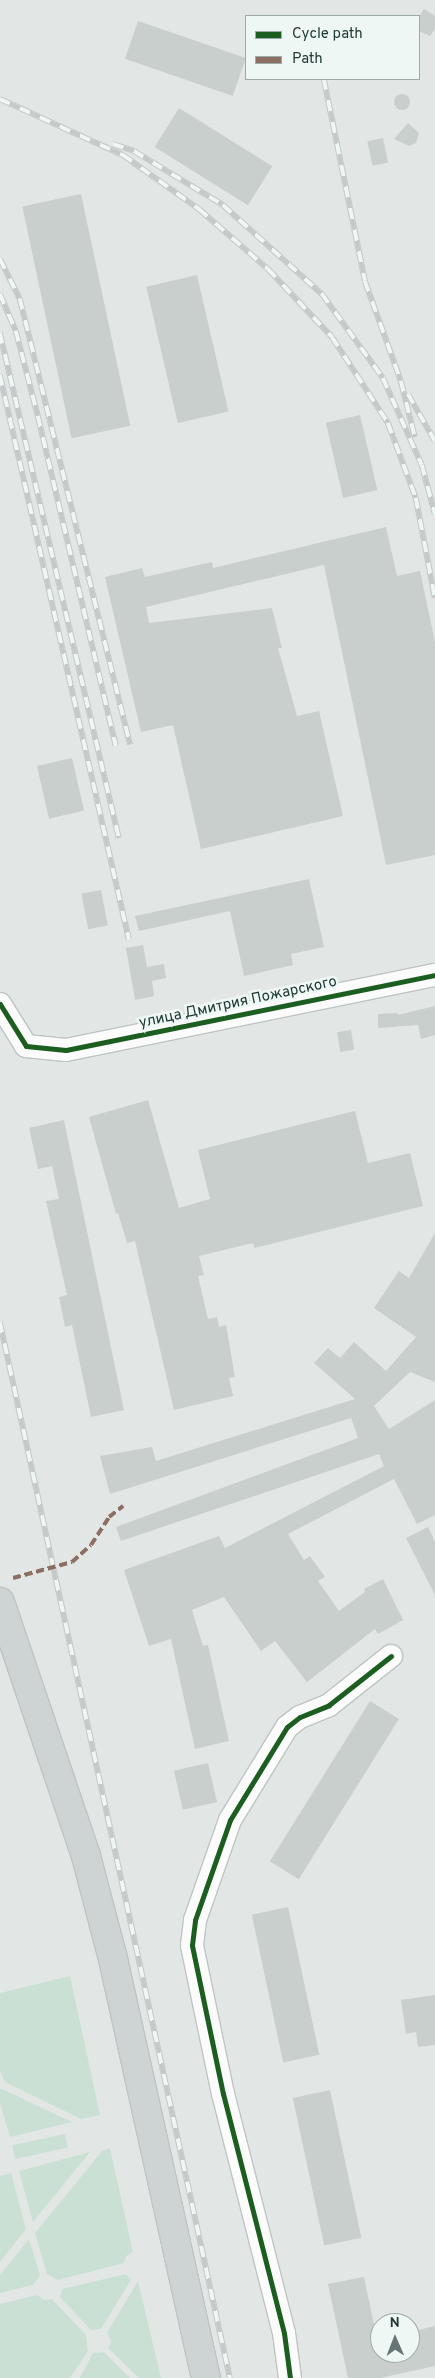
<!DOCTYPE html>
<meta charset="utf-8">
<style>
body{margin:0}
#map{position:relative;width:435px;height:2378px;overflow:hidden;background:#e2e7e6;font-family:Overpass,sans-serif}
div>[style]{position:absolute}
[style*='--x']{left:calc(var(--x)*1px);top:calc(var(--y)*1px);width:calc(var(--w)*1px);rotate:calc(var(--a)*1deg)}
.green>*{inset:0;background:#cbe0d5;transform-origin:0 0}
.building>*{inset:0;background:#c9cfcd;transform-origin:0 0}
.round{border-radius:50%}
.roads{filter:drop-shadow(1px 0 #bfc4c3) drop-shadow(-1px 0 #bfc4c3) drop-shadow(0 1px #bfc4c3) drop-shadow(0 -1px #bfc4c3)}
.minor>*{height:22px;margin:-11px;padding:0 11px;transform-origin:11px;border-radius:11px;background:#fbfbfb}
.major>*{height:28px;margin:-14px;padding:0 14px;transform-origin:14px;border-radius:14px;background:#cdd4d3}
.rail>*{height:5.5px;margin-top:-2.75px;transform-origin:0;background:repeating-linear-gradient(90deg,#eff7f4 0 11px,#c6c9c9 0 22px);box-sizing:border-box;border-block:1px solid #c6c9c9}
.quiet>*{height:4px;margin-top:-2px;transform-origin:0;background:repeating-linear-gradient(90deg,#8d6e63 0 8px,transparent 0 12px)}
.cycleway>*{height:5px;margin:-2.5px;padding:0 2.5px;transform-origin:2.5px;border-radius:2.5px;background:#1b5e20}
span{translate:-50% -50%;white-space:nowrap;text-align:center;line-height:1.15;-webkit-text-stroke:5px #eff7f4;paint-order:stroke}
.street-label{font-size:15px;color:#213936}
.legend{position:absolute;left:245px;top:15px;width:175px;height:65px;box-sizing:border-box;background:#eff7f4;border:1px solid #9daba8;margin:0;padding:6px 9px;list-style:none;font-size:15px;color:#213936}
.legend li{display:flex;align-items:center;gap:10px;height:25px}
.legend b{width:25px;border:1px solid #9daba8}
.north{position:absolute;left:370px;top:2313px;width:50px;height:50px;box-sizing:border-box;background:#eff7f4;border:1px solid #9daba8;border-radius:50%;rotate:359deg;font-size:14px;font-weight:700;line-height:20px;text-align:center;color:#213936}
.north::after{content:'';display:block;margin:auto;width:18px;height:22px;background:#657674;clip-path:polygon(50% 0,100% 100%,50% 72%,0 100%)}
</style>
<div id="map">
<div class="green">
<i style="clip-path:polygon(70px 1976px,100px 2115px,81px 2119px,5px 2082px,0 2071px,0 1993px)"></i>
<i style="clip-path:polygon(0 2088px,72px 2122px,10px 2137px,0 2103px)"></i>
<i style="left:65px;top:2134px;width:14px;height:54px;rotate:78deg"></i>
<i style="clip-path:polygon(110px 2148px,133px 2252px,126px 2256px,124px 2263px,58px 2280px,47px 2274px,35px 2233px,102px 2151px)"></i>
<i style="clip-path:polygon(90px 2152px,33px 2222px,19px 2171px)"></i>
<i style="clip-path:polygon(11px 2173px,26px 2229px,0 2262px,0 2176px)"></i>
<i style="clip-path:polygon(29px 2239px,40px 2275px,33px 2285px,0 2293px,0 2275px)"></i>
<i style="clip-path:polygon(126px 2274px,131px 2280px,101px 2329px,91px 2330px,60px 2297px,62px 2289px)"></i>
<i style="clip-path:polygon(138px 2281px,161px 2378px,139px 2378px,108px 2348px,111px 2341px,107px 2333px)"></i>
<i style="clip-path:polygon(37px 2295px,44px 2300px,52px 2299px,86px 2335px,88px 2351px,70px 2378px,0 2378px,0 2304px)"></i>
<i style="clip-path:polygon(104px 2352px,130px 2378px,80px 2378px,93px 2353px)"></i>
</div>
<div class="building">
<i style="clip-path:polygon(424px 9px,435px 16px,435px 29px,430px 36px,419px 31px,419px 17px)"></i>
<i style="left:138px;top:21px;width:114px;height:40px;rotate:19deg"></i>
<i class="round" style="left:394px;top:94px;width:16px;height:16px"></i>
<i style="left:179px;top:108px;width:110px;height:46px;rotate:32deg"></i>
<i style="clip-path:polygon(408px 123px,419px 133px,416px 143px,409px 146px,394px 139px)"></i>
<i style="left:383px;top:138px;width:25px;height:16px;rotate:78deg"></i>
<i style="left:81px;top:194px;width:237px;height:60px;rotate:78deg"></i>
<i style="left:197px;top:275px;width:140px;height:52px;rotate:77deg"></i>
<i style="left:360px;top:415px;width:77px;height:35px;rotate:77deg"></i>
<i style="clip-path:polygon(386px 527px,397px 576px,420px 571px,435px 642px,435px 855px,386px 865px,324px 565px,146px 607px,149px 623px,272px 608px,282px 648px,278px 648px,297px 716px,319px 711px,343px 816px,201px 849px,173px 725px,141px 732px,105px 577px,142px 568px,145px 577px,212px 562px,213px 568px)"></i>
<i style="left:72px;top:758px;width:54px;height:36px;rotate:77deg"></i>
<i style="clip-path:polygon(309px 879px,324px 947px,291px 954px,293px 965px,244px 976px,230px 911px,139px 931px,135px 916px)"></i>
<i style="left:101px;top:890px;width:36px;height:20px;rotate:79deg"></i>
<i style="clip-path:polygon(143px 945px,147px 967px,164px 964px,166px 978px,152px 981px,154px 996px,135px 1000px,126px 948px)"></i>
<i style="clip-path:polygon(435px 1006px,435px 1035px,421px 1039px,418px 1025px,378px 1028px,378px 1014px,397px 1013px,398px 1015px)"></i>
<i style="left:351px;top:1030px;width:20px;height:14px;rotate:81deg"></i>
<i style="clip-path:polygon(148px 1100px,179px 1208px,210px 1199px,198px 1150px,355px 1111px,368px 1163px,410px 1153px,423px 1206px,255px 1248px,253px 1243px,199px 1256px,204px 1275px,198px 1276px,208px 1319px,217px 1317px,219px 1327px,226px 1325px,235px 1377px,229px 1378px,233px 1396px,174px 1410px,135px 1241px,127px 1243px,118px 1213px,116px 1214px,89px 1117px)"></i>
<i style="clip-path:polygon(64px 1120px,124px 1410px,91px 1417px,72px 1325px,65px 1327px,59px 1297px,67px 1295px,46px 1201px,59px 1199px,52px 1166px,38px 1169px,29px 1128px)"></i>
<i style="clip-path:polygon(435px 1233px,435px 1382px,410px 1372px,374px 1406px,389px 1429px,435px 1400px,435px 1515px,417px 1524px,394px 1479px,288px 1534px,304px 1560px,310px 1556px,325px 1577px,318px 1581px,339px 1611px,365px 1592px,364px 1589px,383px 1579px,403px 1620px,378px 1634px,375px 1629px,307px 1682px,275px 1641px,261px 1651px,224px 1597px,192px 1610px,203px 1646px,208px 1645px,229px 1741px,195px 1749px,171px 1639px,149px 1646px,124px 1570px,219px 1536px,225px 1548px,384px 1466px,379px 1454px,121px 1541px,116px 1527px,358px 1438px,351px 1418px,110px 1494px,100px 1456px,152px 1447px,156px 1461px,355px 1399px,314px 1363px,328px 1348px,340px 1358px,354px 1342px,386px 1371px,416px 1337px,374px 1308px,399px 1271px,409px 1278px)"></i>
<i style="clip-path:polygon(428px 1527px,435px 1542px,435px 1595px,406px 1538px)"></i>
<i style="left:370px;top:1701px;width:34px;height:189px;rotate:32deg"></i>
<i style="left:208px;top:1763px;width:40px;height:35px;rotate:77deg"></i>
<i style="left:288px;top:1907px;width:151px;height:37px;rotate:78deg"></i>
<i style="clip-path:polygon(435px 1995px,435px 2045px,418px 2047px,416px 2032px,406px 2034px,401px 2000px)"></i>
<i style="left:330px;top:2090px;width:151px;height:38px;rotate:78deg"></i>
<i style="clip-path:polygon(364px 2277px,380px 2353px,410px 2353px,410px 2332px,435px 2326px,435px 2366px,380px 2378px,348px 2378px,328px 2284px)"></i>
</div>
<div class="roads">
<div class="minor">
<i style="--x:0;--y:1004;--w:49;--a:58.2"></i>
<i style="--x:26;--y:1046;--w:40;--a:5.7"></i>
<i style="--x:66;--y:1050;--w:377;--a:-11.5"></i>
<i style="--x:290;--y:2378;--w:45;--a:-97.6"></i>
<i style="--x:284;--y:2333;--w:247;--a:-104.3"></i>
<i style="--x:223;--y:2094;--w:152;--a:-101.8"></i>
<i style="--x:192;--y:1945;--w:25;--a:-83"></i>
<i style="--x:195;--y:1920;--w:106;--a:-70.7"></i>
<i style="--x:230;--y:1820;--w:109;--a:-58.5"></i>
<i style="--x:287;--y:1727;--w:16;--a:-38"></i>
<i style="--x:300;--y:1717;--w:31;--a:-22"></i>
<i style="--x:329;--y:1705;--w:79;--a:-38.3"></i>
</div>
<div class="major">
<i style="--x:0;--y:1602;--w:268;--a:71.3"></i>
<i style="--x:86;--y:1856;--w:106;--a:75.3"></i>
<i style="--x:113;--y:1959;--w:429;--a:77.5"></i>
</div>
</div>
<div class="rail">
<i style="--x:324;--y:79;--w:206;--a:78.5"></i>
<i style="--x:365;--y:281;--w:106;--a:70.2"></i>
<i style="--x:401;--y:381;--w:58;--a:76"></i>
<i style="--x:0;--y:99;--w:135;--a:24.5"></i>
<i style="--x:123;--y:155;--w:93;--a:35.4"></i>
<i style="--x:199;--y:209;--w:91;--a:41"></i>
<i style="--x:268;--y:269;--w:93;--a:46.7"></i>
<i style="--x:332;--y:337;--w:103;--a:56.9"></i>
<i style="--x:388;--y:423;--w:80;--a:69.5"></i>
<i style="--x:416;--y:498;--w:102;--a:79.2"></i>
<i style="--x:113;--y:144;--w:22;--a:18"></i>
<i style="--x:134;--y:151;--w:104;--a:31.2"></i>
<i style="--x:223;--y:205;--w:133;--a:42"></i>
<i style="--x:322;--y:294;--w:104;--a:54"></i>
<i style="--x:383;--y:378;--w:95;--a:65.9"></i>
<i style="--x:422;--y:465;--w:51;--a:75.1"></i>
<i style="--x:0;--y:259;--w:45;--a:63.4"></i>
<i style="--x:20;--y:299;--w:459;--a:76.1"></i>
<i style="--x:0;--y:294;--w:40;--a:66.6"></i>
<i style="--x:16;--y:331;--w:88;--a:75.5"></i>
<i style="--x:38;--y:416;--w:339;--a:76.7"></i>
<i style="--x:0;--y:333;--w:519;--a:76.74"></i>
<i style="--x:0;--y:375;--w:579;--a:77.12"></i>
<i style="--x:408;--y:394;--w:54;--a:60.1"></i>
<i style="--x:0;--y:1322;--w:1081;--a:77.71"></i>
</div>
<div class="quiet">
<i style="--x:13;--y:1578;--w:61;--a:-15.2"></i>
<i style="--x:72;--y:1562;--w:25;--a:-42"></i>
<i style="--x:91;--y:1545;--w:33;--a:-57"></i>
<i style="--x:109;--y:1517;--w:18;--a:-38"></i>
</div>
<div class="cycleway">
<i style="--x:0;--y:1004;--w:49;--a:58.2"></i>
<i style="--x:26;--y:1046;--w:40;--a:5.7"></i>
<i style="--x:66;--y:1050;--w:377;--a:-11.5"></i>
<i style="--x:290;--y:2378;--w:45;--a:-97.6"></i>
<i style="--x:284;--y:2333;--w:247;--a:-104.3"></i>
<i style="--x:223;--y:2094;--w:152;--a:-101.8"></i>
<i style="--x:192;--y:1945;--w:25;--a:-83"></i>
<i style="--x:195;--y:1920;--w:106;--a:-70.7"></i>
<i style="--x:230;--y:1820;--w:109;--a:-58.5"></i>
<i style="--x:287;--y:1727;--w:16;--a:-38"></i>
<i style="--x:300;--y:1717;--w:31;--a:-22"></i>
<i style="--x:329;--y:1705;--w:79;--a:-38.3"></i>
</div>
<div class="street-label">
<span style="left:238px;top:1003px;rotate:-12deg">улица Дмитрия Пожарского</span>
</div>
<ul class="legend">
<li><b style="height:6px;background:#1b5e20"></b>Cycle path</li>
<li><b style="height:6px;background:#8d6e63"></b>Path</li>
</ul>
<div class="north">N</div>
</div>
